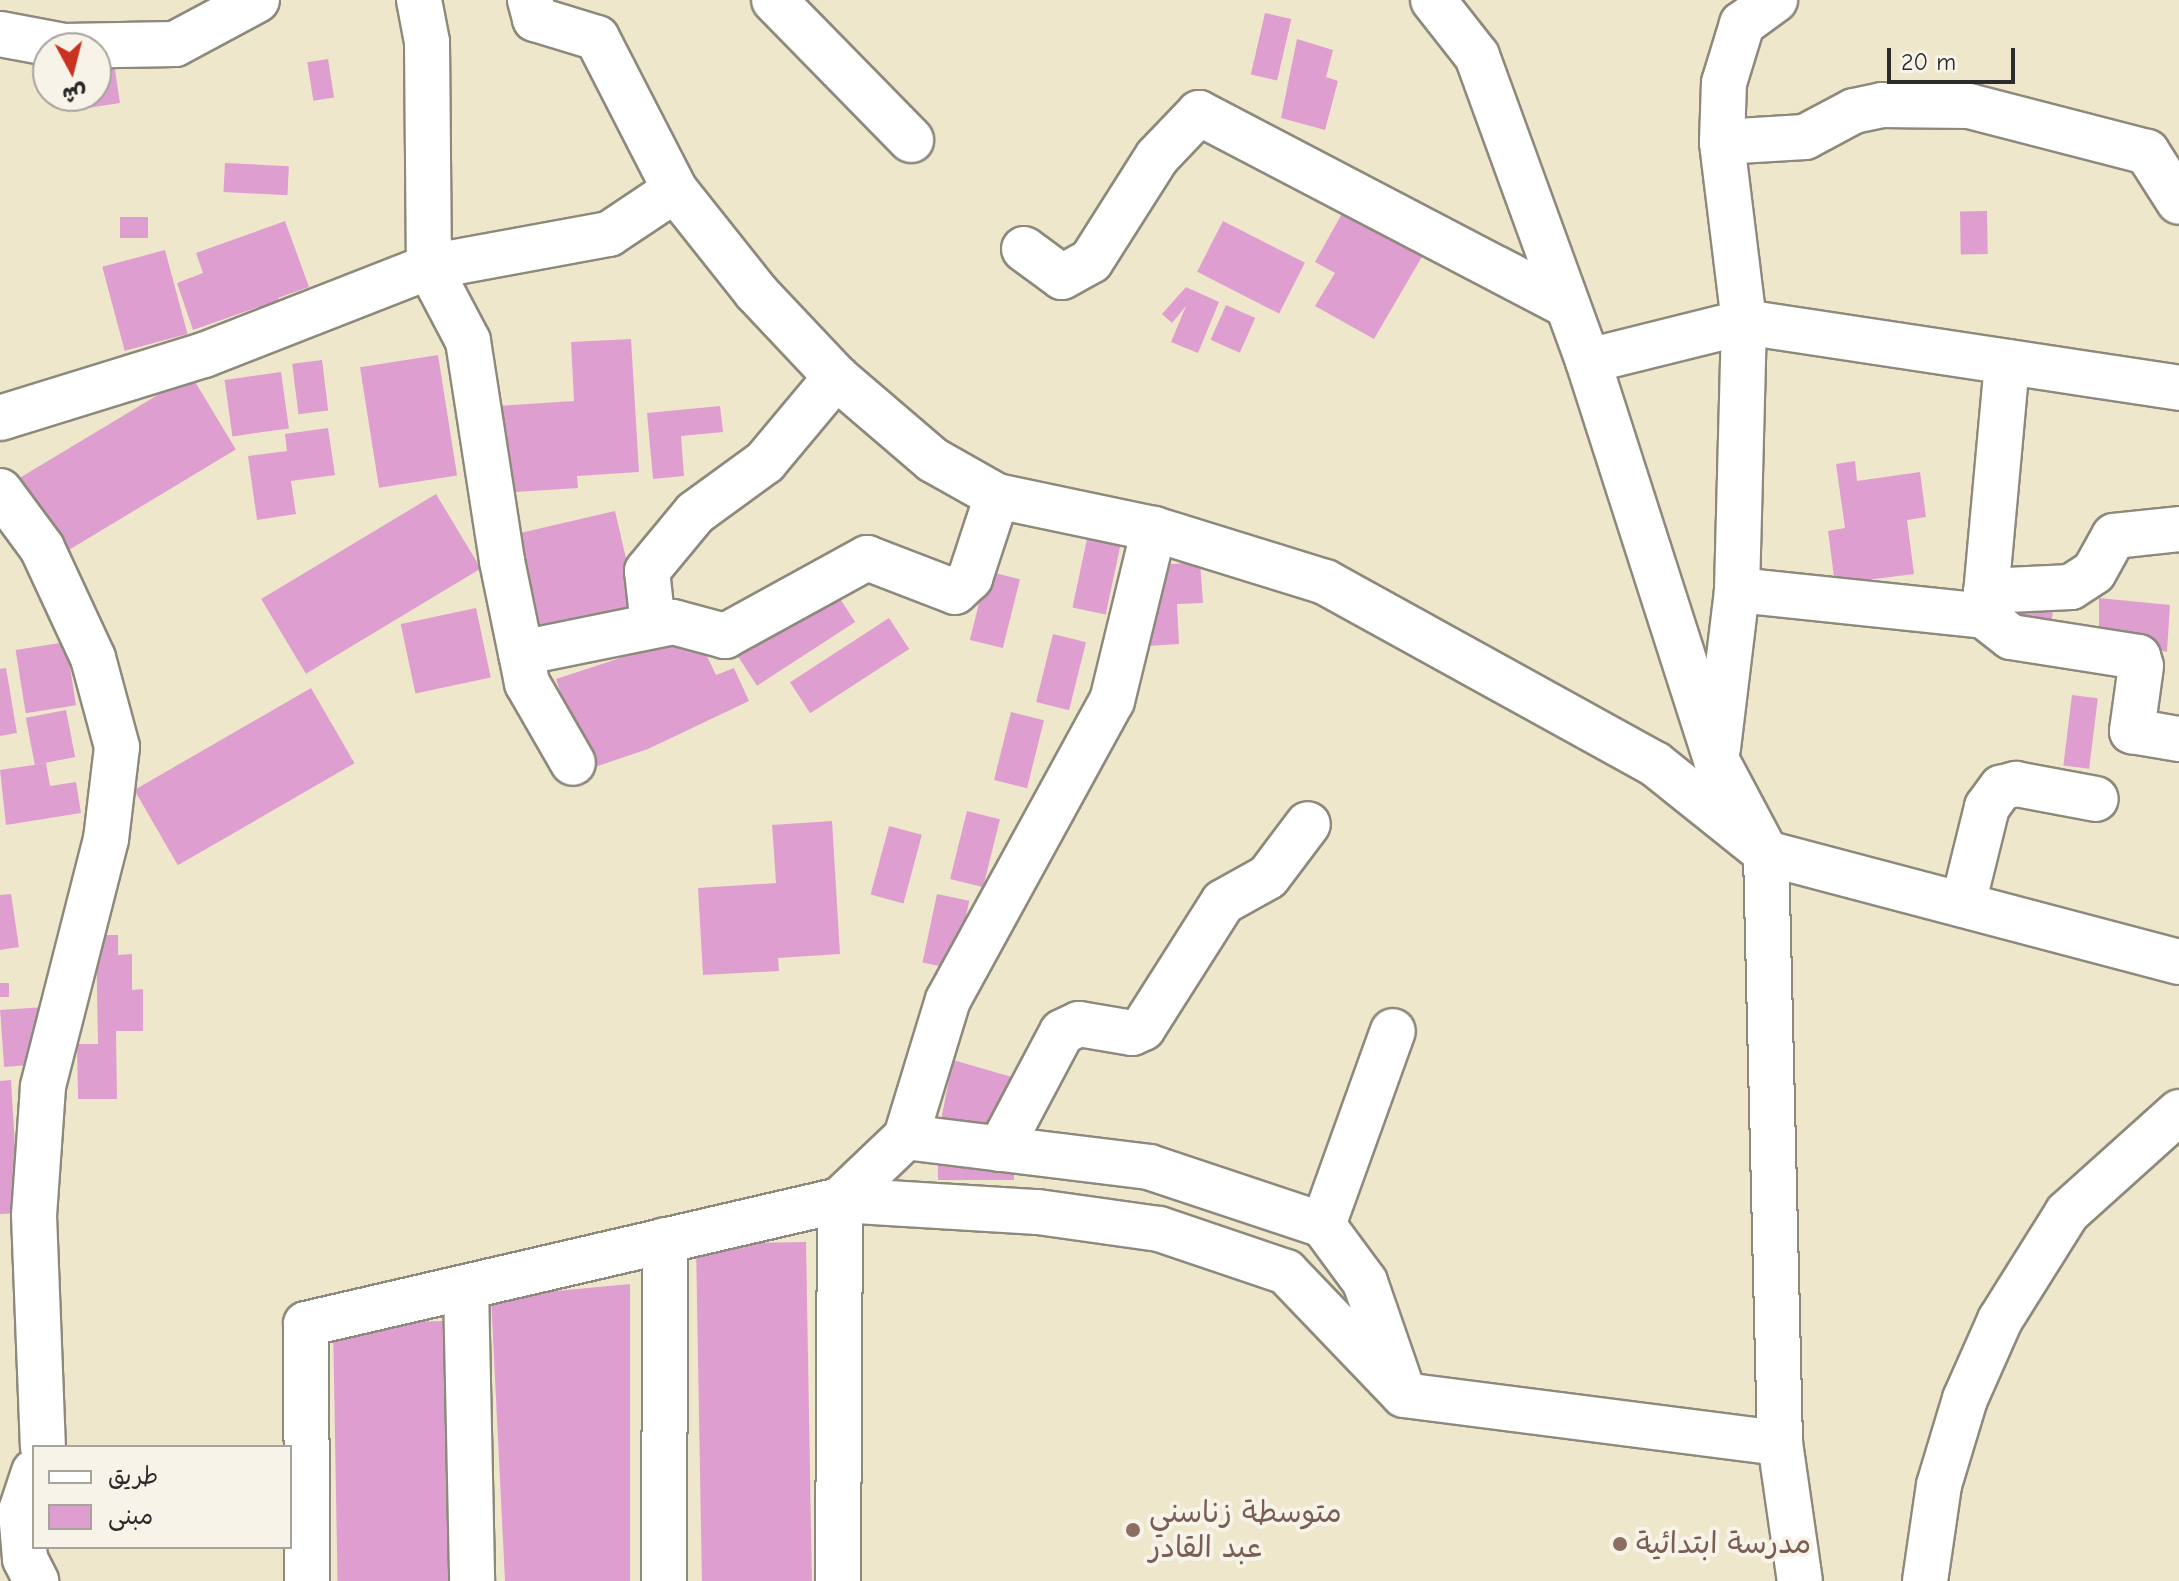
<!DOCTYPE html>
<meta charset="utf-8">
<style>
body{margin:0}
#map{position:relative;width:2179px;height:1581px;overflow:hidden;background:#efe7cc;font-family:"Comic Neue","Playpen Sans Arabic",sans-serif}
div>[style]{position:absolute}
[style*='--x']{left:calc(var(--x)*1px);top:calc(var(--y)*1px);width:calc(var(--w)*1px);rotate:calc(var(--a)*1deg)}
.building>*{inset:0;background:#de9fd0;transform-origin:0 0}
.roads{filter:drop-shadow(2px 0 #8d897c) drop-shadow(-2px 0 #8d897c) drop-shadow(0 2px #8d897c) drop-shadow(0 -2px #8d897c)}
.minor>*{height:44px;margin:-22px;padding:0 22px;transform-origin:22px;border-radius:22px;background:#fff}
.major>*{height:44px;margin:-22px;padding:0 22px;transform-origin:22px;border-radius:22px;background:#fff}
.dots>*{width:22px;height:22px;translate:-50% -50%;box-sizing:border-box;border:4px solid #f7f3e8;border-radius:50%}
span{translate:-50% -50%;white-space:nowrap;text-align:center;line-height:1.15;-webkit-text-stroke:8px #f7f3e8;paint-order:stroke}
.education-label{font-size:30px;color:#785e54}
.left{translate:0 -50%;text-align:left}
.legend{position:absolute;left:32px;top:1445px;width:260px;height:104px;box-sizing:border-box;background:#f7f3e8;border:2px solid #a5a39c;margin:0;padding:10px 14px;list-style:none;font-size:24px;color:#2b2b2b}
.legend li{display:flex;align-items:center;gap:16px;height:40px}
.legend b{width:40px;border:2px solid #a5a39c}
.north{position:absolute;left:32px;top:32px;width:80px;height:80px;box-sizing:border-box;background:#f7f3e8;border:2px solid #a5a39c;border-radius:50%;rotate:173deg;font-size:22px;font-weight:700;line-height:32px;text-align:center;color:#2b2b2b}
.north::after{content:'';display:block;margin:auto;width:28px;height:36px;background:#c8321e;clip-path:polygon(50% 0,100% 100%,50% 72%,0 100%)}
.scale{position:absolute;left:1887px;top:48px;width:128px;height:36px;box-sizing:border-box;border:4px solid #2b2b2b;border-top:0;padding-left:10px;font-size:24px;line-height:28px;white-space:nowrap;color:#2b2b2b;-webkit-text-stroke:6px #f7f3e8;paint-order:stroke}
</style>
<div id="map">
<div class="building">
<i style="left:1265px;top:13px;width:27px;height:63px;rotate:13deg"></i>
<i style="clip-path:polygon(1297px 39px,1333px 50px,1326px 77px,1338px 81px,1325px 130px,1281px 118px)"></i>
<i style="left:328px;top:59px;width:39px;height:21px;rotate:81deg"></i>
<i style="clip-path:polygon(114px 63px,120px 103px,81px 109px,80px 96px,96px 96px,96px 66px)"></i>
<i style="clip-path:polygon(49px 96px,78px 96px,78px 98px,50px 102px)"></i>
<i style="left:225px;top:163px;width:64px;height:29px;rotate:3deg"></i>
<i style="clip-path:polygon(1344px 210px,1423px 255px,1374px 339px,1315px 306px,1335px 273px,1315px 262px)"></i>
<i style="left:1987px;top:211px;width:43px;height:27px;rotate:89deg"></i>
<i style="left:120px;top:217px;width:28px;height:21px"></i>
<i style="clip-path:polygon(285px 221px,309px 287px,278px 298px,284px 317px,265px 324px,258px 307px,193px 330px,177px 283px,203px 273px,196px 253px)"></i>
<i style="left:1223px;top:221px;width:92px;height:57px;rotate:27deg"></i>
<i style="left:165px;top:250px;width:87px;height:65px;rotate:75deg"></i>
<i style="clip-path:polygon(1186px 287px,1219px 302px,1198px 353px,1171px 342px,1186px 306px,1172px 323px,1162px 314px)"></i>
<i style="left:1226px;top:305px;width:32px;height:38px;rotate:24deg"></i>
<i style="clip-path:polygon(631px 339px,639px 472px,577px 476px,578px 488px,502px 493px,497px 406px,574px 401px,571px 342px)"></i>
<i style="left:438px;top:355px;width:122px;height:79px;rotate:81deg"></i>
<i style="left:322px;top:360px;width:51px;height:30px;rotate:83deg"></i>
<i style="left:281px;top:372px;width:57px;height:57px;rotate:82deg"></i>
<i style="left:191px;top:375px;width:87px;height:204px;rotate:59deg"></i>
<i style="clip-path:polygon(720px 406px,723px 432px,681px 436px,684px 476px,653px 479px,647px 413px)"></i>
<i style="clip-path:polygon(328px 428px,335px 475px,291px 481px,296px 514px,257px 520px,248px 456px,287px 451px,285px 434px)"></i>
<i style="clip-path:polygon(1855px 461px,1857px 481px,1920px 472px,1926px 517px,1907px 520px,1914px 574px,1835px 584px,1828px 531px,1845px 528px,1836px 464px)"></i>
<i style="left:436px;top:494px;width:87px;height:204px;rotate:59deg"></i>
<i style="left:615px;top:511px;width:104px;height:104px;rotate:77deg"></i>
<i style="left:1087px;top:539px;width:34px;height:70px;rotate:12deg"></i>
<i style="clip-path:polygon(1200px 562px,1203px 603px,1177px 604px,1179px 644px,1148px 646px,1143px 566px)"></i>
<i style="left:987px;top:571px;width:34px;height:71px;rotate:14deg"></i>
<i style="left:835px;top:591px;width:37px;height:117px;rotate:57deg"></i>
<i style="clip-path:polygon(2054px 597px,2051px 631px,2008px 628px,2010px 601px)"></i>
<i style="clip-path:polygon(2099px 598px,2170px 605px,2167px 652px,2099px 634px)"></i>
<i style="left:476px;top:608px;width:71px;height:77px;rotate:78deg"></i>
<i style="left:889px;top:618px;width:37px;height:118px;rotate:57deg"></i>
<i style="left:1053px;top:634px;width:34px;height:70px;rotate:14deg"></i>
<i style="left:66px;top:642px;width:64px;height:51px;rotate:81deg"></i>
<i style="clip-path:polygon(700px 642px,716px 675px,734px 668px,749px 701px,648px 749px,586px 770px,556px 679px,654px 647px)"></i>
<i style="clip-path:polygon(6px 668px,17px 733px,0 736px,0 669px)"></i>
<i style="left:311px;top:688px;width:87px;height:204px;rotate:60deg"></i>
<i style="left:2072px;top:695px;width:26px;height:71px;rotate:7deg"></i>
<i style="left:66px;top:710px;width:48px;height:41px;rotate:79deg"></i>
<i style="left:1011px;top:712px;width:34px;height:70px;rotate:14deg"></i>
<i style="clip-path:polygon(46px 763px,50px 786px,76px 782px,81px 813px,6px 825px,0 770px)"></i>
<i style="left:967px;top:811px;width:34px;height:70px;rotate:14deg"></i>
<i style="clip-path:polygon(832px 821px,840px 954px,778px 958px,779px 971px,703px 975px,698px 888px,776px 883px,772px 825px)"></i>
<i style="left:889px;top:826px;width:34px;height:71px;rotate:15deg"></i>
<i style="clip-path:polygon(11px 894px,19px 947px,0 950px,0 895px)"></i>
<i style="left:937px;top:894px;width:33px;height:70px;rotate:12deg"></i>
<i style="clip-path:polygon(96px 935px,118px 935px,118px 955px,132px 954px,132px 990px,143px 989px,143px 1031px,116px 1031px,117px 1099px,78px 1099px,77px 1044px,98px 1044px)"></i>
<i style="left:0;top:983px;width:9px;height:14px"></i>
<i style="left:44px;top:1007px;width:57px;height:44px;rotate:86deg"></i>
<i style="clip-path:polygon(953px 1060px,1012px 1077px,989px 1140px,938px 1135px)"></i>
<i style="clip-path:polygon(11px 1080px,19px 1213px,0 1214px,0 1081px)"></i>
<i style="left:1014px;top:1155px;width:25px;height:76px;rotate:90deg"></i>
<i style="left:806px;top:1242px;width:339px;height:110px;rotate:89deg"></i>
<i style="clip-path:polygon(630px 1284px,630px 1581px,505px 1581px,491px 1297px)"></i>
<i style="left:447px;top:1321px;width:260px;height:114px;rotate:89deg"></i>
</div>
<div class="roads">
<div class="minor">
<i style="--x:419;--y:0;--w:43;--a:79.2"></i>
<i style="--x:427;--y:42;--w:225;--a:89.5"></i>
<i style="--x:429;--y:267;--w:84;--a:62.2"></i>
<i style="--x:468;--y:341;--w:223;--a:81.2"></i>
<i style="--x:502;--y:561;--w:125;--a:78.4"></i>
<i style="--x:527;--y:683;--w:92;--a:60.1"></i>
<i style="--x:530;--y:0;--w:20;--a:75"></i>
<i style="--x:535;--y:19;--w:65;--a:17"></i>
<i style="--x:597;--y:38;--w:171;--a:62.8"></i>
<i style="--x:675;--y:190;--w:130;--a:51.5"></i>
<i style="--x:756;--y:292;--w:117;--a:46.7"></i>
<i style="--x:836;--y:377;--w:128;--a:40.6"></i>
<i style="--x:933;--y:460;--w:73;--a:29.4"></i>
<i style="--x:997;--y:496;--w:160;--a:11.9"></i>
<i style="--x:1154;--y:529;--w:179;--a:17.2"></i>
<i style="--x:1325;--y:582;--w:377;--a:28.9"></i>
<i style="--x:1655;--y:764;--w:142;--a:38.7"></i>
<i style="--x:1766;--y:853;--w:427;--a:14.8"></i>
<i style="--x:774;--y:0;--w:196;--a:45.6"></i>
<i style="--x:1433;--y:0;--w:71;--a:51.8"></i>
<i style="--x:1477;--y:56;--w:325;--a:70"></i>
<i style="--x:1588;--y:361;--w:418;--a:72.2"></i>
<i style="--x:1716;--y:759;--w:106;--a:62"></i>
<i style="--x:1766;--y:853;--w:590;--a:88.64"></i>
<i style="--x:1780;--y:1443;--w:139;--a:81.8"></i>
<i style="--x:0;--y:34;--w:66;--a:10.5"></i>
<i style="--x:65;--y:46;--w:110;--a:-1"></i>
<i style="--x:175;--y:44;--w:93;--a:-28.2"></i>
<i style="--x:1722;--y:142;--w:83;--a:-3.4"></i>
<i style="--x:1805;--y:137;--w:55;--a:-28"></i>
<i style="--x:1854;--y:111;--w:29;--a:-12"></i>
<i style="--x:1882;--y:105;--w:87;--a:0.7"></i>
<i style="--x:1969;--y:106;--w:184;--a:14.5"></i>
<i style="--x:2147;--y:152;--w:59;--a:57.4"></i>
<i style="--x:1024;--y:249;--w:47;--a:36.4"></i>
<i style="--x:1062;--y:277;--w:33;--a:-29"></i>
<i style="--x:1091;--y:261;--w:123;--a:-57.6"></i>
<i style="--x:1157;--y:157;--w:61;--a:-46.3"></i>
<i style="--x:1199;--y:113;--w:415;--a:27.6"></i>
<i style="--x:1588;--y:361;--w:161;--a:-14"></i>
<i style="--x:1744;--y:322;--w:440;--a:8.6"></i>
<i style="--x:0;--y:418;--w:214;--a:-17.2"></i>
<i style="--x:204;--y:355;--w:242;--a:-21.4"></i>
<i style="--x:429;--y:267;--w:183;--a:-10.4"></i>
<i style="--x:609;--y:234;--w:79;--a:-33.7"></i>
<i style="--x:0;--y:491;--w:71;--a:53.6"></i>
<i style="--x:42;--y:548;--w:121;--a:65.1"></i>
<i style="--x:93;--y:658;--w:92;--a:74.9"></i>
<i style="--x:117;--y:747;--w:93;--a:96.8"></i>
<i style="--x:106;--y:839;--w:256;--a:104.3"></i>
<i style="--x:43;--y:1087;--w:128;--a:94"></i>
<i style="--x:34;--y:1215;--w:232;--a:87.8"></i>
<i style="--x:1737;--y:590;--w:248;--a:6"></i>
<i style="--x:1984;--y:616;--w:255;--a:-84.8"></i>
<i style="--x:1986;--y:591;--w:85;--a:-2.7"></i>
<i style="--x:2071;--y:587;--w:27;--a:-33"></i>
<i style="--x:2094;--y:572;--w:41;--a:-60.9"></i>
<i style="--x:2114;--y:536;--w:65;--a:-6.1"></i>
<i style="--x:1984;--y:616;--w:34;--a:38"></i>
<i style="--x:2011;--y:637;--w:129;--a:8.9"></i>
<i style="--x:2138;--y:657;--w:9;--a:72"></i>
<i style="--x:2141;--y:666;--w:66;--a:97.9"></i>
<i style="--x:2132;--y:731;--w:48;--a:9.7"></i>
<i style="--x:653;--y:625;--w:54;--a:-96.3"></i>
<i style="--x:647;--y:571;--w:75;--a:-50.4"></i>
<i style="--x:695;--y:513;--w:87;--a:-36.1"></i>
<i style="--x:765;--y:462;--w:111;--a:-50.1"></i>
<i style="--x:521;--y:653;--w:155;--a:-11.5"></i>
<i style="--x:673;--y:622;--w:54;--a:15.1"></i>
<i style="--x:725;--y:636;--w:162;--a:-28.8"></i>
<i style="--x:867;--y:558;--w:94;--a:21.1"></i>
<i style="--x:955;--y:592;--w:21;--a:-43"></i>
<i style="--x:970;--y:578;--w:86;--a:-71.8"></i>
<i style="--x:1718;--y:748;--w:159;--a:-83.1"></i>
<i style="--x:1737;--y:590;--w:268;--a:-88.5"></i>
<i style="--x:1744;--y:322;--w:181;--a:-97"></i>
<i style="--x:1722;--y:142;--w:59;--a:-88.1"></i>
<i style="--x:1724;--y:83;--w:62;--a:-73"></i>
<i style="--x:1742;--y:24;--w:41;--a:-36"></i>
<i style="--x:1963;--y:904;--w:100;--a:-76.1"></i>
<i style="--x:1987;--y:807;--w:24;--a:-54"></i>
<i style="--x:2001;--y:788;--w:16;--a:-15"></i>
<i style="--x:2016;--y:784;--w:81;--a:10.6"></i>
<i style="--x:906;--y:1137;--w:245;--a:7"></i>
<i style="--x:1149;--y:1167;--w:183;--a:18.4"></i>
<i style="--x:1323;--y:1225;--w:71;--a:53.6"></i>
<i style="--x:1365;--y:1282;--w:107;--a:70.9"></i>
<i style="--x:1000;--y:1149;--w:132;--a:-62.1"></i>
<i style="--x:1062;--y:1032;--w:19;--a:-25"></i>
<i style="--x:1079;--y:1024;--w:54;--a:9.6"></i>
<i style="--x:1132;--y:1033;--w:12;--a:-24"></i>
<i style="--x:1143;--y:1028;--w:149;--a:-57.6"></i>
<i style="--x:1223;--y:902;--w:51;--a:-29.1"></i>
<i style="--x:1268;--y:877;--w:66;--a:-53"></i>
<i style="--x:1323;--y:1225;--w:206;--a:-70.2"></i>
<i style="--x:466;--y:1287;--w:294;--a:88.8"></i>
<i style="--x:34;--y:1472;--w:41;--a:108.4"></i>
<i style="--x:21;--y:1511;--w:48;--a:85.2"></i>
<i style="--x:25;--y:1559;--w:25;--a:63"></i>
<i style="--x:307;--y:1581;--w:257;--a:-90.2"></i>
<i style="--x:306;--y:1324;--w:548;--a:-13.07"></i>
<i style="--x:840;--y:1200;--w:198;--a:3.5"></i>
<i style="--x:1038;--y:1212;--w:122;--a:8"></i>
<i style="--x:1159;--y:1229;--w:134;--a:18.7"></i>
<i style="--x:1286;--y:1272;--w:170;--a:46.2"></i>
<i style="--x:1404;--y:1395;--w:379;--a:7.3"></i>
<i style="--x:664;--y:1581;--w:341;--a:-89.8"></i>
<i style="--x:838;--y:1581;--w:381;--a:-89.7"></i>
<i style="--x:840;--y:1200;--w:91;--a:-43.7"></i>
<i style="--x:906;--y:1137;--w:143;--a:-73"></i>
<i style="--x:948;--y:1000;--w:341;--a:-61.3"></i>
<i style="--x:1112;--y:701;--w:177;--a:-76.3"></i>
</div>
<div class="major">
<i style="--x:1925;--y:1581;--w:97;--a:-81.7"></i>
<i style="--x:1939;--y:1485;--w:90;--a:-73.2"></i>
<i style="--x:1965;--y:1399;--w:86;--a:-66.1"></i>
<i style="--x:2000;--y:1320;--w:126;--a:-57.9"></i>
<i style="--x:2067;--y:1213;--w:151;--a:-42"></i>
</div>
</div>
<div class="dots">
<i style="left:1133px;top:1530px;background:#8d6e63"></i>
<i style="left:1620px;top:1544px;background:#8d6e63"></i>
</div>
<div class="education-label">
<span class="left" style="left:1149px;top:1530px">متوسطة زناسني<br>عبد القادر</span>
<span class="left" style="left:1636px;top:1544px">مدرسة ابتدائية</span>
</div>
<ul class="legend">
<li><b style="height:10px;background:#fff"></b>طريق</li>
<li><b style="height:22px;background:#de9fd0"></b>مبنى</li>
</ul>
<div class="north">ش</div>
<div class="scale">20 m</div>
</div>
